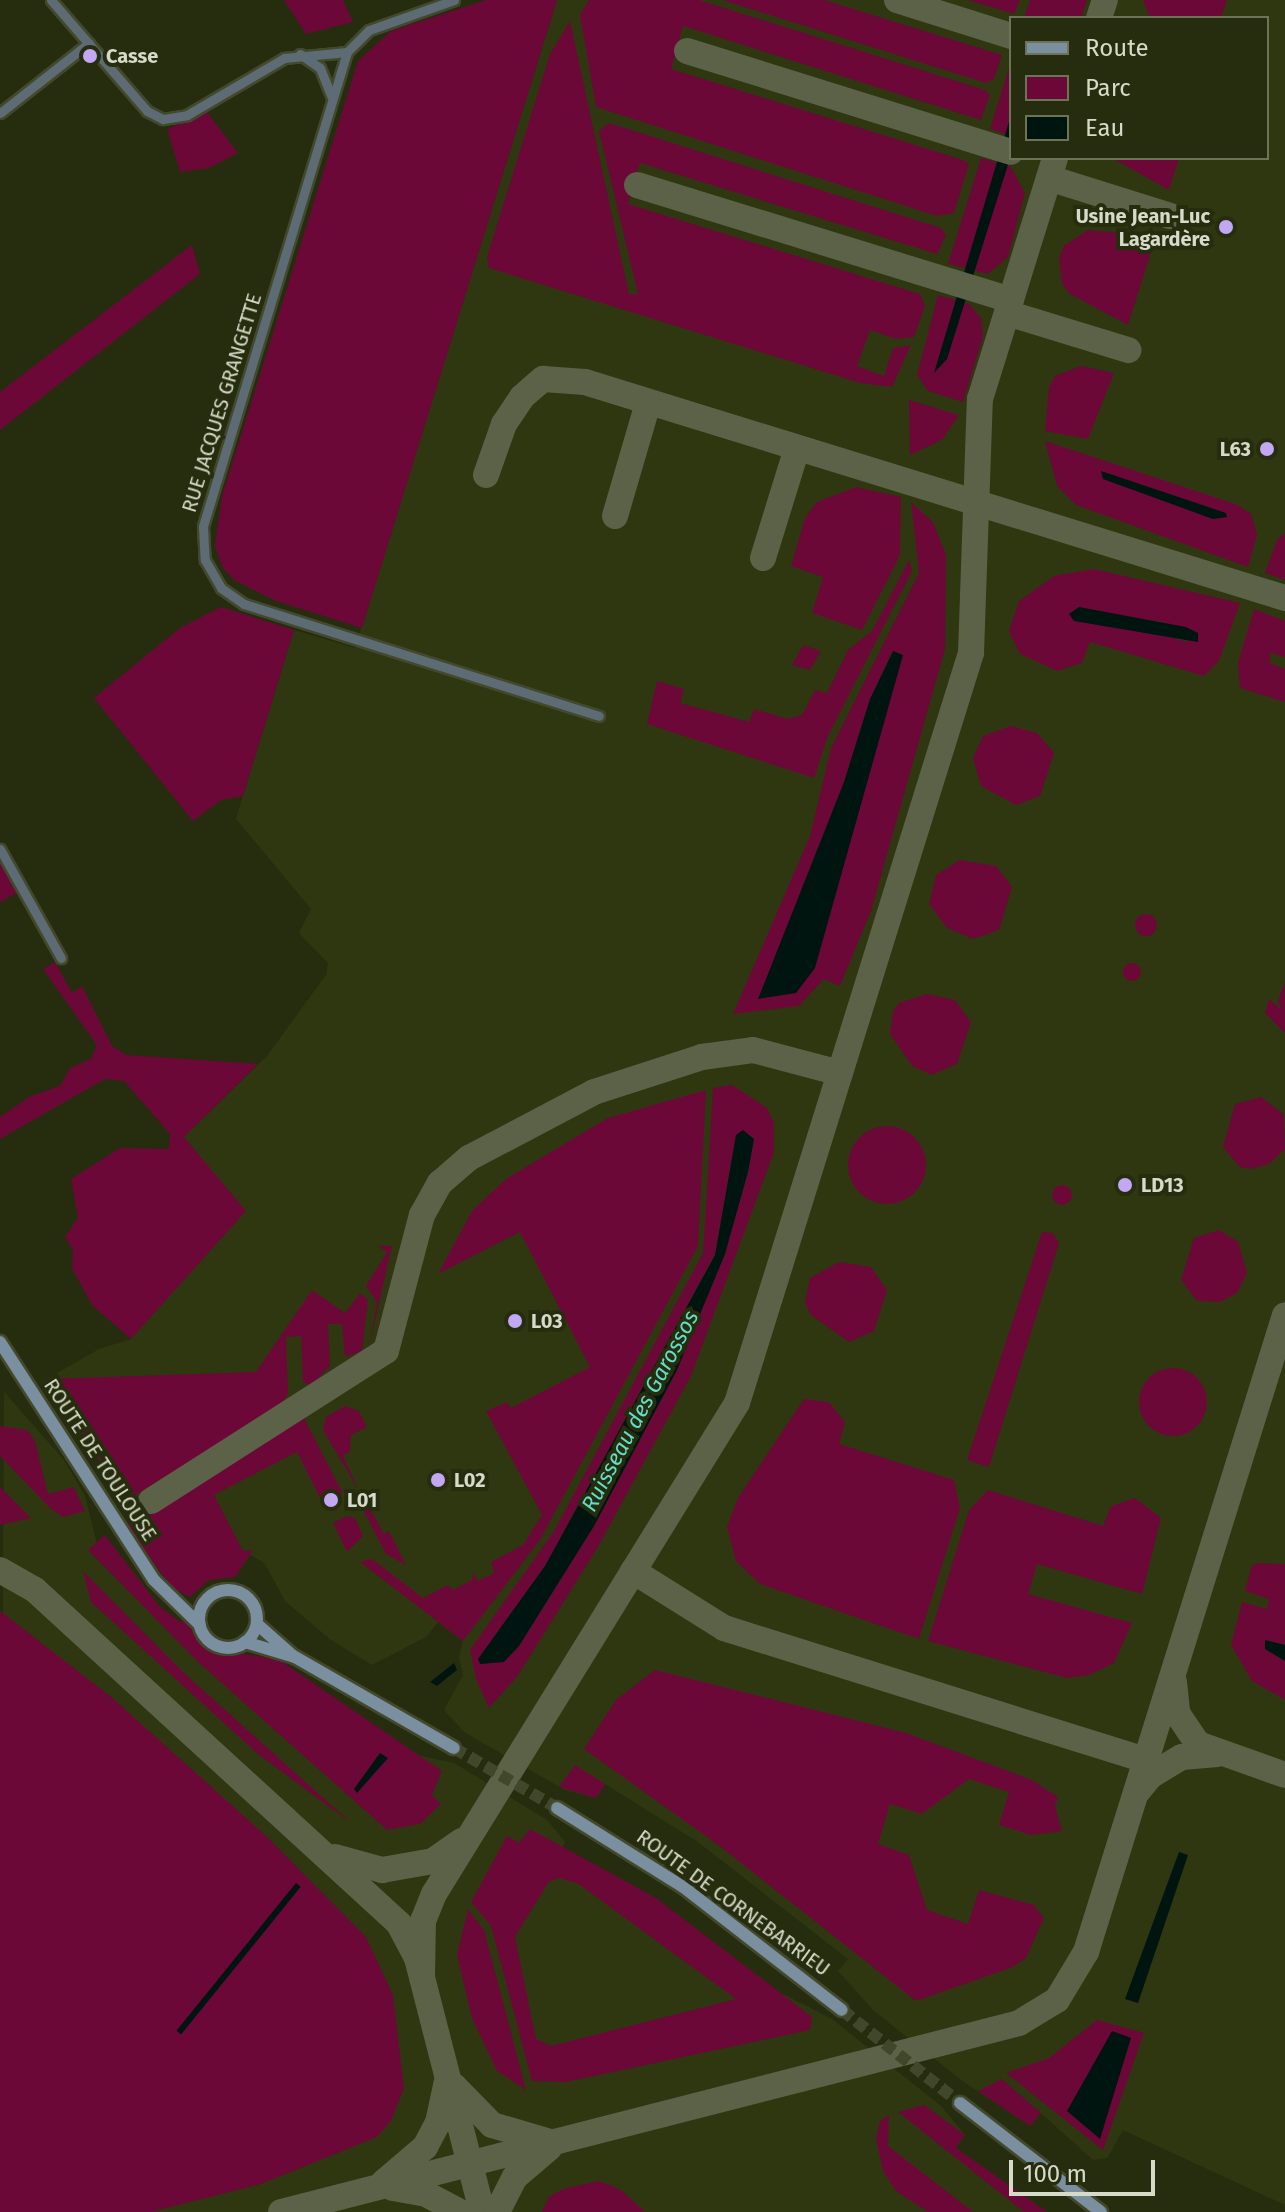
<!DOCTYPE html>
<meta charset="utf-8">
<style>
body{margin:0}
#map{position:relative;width:1285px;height:2212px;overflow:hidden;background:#262d0e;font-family:"Fira Sans",sans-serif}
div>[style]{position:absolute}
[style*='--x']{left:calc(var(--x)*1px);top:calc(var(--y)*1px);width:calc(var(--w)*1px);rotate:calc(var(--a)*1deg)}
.built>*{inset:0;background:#2f3710}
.green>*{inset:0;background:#6c0837}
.round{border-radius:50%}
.water>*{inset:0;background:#001410;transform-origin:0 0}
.taxiway>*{height:26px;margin:-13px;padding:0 13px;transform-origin:13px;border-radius:13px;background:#5c6248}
.secondary-tunnel>*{height:12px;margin-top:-6px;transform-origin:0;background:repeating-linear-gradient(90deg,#40472a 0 12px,transparent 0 18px)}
.roads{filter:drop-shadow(2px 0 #42492c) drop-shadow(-2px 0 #42492c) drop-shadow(0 2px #42492c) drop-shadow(0 -2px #42492c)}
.street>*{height:9px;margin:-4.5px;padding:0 4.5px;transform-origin:4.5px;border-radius:4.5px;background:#5d6b75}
.secondary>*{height:12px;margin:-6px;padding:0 6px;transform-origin:6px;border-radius:6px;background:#7a8f9f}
.secondary>.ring{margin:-6px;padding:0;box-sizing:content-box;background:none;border:12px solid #7a8f9f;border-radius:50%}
.dots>*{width:22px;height:22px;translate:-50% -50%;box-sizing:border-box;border:4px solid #262d0e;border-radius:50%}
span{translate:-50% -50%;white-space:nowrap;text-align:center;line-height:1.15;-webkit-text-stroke:8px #262d0e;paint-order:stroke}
.poi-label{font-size:20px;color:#d6dbc9;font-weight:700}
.left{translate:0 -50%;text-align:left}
.right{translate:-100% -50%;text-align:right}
.street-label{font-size:20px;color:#d6dbc9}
.water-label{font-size:22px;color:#62dec8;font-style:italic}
.legend{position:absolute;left:1009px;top:16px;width:260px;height:144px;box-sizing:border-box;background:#262d0e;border:2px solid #6c7359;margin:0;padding:10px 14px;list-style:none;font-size:24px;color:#d6dbc9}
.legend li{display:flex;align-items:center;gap:16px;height:40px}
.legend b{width:40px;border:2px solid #6c7359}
.scale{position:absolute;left:1009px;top:2160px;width:146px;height:36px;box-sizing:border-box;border:4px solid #d6dbc9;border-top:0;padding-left:10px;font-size:24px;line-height:28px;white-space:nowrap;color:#d6dbc9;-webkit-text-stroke:6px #262d0e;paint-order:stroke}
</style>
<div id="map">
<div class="built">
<i style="clip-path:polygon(evenodd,557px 0,1285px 0,1285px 2205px,1123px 2130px,1107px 2158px,1093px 2160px,1041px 2113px,1030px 2126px,964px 2082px,874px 2011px,838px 1971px,848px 1959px,698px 1842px,605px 1784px,596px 1798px,565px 1790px,464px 1732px,444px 1710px,463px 1675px,459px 1657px,463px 1641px,438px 1622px,426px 1637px,372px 1665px,331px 1640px,285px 1601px,265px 1564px,253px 1556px,138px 1520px,47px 1379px,99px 1349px,131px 1339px,184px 1137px,267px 1056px,326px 975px,328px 963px,299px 933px,311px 909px,236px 819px,294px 630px,355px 648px,557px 0,1011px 18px,1267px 18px,1267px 158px,1011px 158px,1011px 18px)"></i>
<i style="clip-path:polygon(4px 1392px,64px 1460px,85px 1496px,100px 1556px,198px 1658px,416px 1755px,454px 1763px,547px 1820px,565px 1842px,558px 1854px,773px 1989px,832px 2019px,941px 2106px,965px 2135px,956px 2148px,1047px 2212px,0 2212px)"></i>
</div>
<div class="green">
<i style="clip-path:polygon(284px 0,343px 0,353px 22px,306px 34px)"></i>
<i style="clip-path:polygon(486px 0,557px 0,362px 628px,276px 601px,234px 580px,223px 568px,215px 546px,222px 496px,358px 61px,391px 31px)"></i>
<i style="clip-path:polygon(589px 0,699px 0,985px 90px,990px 95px,981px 120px,683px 26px,671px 69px,963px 160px,969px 164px,954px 213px,937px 216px,596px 107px,580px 15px)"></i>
<i style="clip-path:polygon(722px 0,824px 0,1002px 55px,994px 79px,986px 83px)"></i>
<i style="clip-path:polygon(968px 0,1020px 0,1014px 14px)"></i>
<i style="clip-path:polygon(1030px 0,1087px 0,1081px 18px,1024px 18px)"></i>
<i style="clip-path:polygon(1143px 0,1227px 0,1221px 18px,1150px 18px)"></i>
<i style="clip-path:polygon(570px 21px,629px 294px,638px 294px,599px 131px,609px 123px,941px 228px,946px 235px,937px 254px,640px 163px,628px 204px,920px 294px,925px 306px,914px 337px,896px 339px,870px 330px,857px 366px,884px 376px,893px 348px,911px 345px,892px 387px,860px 383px,489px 268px,487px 257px,550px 54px)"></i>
<i style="clip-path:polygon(1011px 61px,1011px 136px,990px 129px)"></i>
<i style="clip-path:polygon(207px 112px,238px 153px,209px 168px,180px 172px,167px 129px)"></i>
<i style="clip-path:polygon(981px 158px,1011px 167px,1025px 193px,1008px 257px,988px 274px,948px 264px)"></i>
<i style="clip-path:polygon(1112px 158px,1179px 158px,1169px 190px)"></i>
<i style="clip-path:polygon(1088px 230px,1156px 236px,1128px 325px,1070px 294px,1062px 284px,1059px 258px,1064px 246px)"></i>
<i style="clip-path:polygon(192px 245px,200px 274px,0 430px,0 392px)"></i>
<i style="clip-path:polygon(938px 295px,969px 304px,981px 318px,983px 336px,963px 402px,928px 391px,917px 375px)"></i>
<i style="clip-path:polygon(1081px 366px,1114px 373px,1088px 439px,1045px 431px,1049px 387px,1055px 376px)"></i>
<i style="clip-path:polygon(909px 400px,959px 415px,942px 440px,910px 455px)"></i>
<i style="clip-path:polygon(1045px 441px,1238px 505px,1251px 514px,1257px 535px,1248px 567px,1076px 505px,1057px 486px)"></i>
<i style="clip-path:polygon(856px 487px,901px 497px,900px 555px,862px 630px,812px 613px,823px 577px,791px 566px,805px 518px,817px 502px)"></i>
<i style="clip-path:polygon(evenodd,911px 502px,933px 522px,946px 555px,945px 649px,871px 911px,840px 986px,824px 979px,799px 1006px,733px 1014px,810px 836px,831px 748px,919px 573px,911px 502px,892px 652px,902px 655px,815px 968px,759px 999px,844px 782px,870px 699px,892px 652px)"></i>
<i style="clip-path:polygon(1285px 533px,1285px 580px,1265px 573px,1277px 540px)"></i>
<i style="clip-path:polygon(909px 560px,912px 571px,827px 738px,814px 778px,647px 724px,657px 681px,684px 689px,680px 703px,749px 722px,754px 709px,788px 719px,802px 715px,815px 690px,827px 693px,848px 650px,872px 631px)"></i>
<i style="clip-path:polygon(evenodd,1094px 569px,1240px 603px,1219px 661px,1204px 676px,1090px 642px,1082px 663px,1057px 671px,1020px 654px,1009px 631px,1019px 601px,1054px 576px,1094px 569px,1134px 618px,1163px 622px,1190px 643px,1155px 632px,1074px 621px,1134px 618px)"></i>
<i style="clip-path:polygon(221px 607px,294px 630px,243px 796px,221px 800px,193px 821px,94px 698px,180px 628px)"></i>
<i style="clip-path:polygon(1254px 609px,1285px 621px,1285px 657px,1270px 653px,1270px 663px,1285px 669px,1285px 702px,1240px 688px,1238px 663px)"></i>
<i style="clip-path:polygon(803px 645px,821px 651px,810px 670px,792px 665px)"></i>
<i style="clip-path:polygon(1011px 726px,1037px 733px,1054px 753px,1040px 796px,1016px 805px,981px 786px,973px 758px,983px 736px)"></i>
<i style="clip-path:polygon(0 858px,18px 892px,0 902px)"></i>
<i style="clip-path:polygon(960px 860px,996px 866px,1012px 887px,999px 930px,973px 939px,947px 928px,929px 904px,936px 875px)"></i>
<i class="round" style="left:1135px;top:914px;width:22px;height:22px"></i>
<i style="clip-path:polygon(55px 962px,72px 993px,82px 986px,112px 1046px,126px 1055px,258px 1064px,184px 1137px,246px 1211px,131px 1339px,92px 1305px,72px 1268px,73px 1250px,65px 1237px,78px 1218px,71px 1179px,120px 1148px,169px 1149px,170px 1134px,124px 1081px,105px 1079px,0 1139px,0 1117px,31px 1096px,60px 1086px,70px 1068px,91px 1059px,97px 1045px,43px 969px)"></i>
<i class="round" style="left:1123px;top:963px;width:18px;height:18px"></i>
<i style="clip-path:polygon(1285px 982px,1285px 1033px,1265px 1013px,1269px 999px,1282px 1010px,1278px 1001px)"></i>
<i style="clip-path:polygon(927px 994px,955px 1000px,971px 1022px,957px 1064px,932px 1075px,912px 1066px,890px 1034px,893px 1011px,899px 1003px)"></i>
<i style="clip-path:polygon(evenodd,732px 1085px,767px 1108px,774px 1123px,774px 1152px,691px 1376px,598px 1547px,517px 1677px,489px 1708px,476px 1679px,470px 1650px,554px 1531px,703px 1253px,713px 1088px,732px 1085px,736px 1135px,754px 1139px,748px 1172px,725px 1253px,677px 1370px,594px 1526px,519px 1646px,504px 1662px,478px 1659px,545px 1566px,715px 1254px,736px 1135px)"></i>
<i style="clip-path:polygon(706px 1090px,698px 1246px,540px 1540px,463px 1641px,360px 1562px,372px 1559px,423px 1598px,448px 1585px,453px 1590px,472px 1580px,473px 1572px,478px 1581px,494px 1573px,491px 1562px,523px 1545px,542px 1515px,486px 1411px,507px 1402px,511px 1408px,590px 1367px,520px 1232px,438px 1274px,472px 1211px,506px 1179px,608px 1118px)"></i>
<i style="clip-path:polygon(1261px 1097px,1284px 1115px,1285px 1149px,1269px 1164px,1251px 1169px,1240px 1167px,1223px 1147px,1235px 1104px)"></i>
<i class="round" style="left:848px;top:1126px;width:78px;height:78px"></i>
<i class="round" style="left:1052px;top:1185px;width:20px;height:20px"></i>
<i style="clip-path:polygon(1219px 1230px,1238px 1242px,1247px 1273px,1237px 1293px,1220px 1302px,1197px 1301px,1181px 1280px,1194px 1238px)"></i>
<i style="clip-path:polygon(1042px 1232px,1053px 1233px,1059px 1243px,989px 1467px,967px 1460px)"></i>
<i style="clip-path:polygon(378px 1246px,392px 1246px,369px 1347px,377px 1302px,366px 1286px,387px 1252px)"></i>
<i style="clip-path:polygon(839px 1262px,871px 1267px,887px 1290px,874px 1331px,849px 1342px,811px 1315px,805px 1303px,810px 1278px)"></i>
<i style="clip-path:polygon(312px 1290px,345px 1313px,360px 1293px,368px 1300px,362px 1351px,345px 1357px,342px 1324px,328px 1324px,330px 1366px,311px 1386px,303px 1382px,301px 1336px,286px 1337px,288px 1393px,283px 1403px,126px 1501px,47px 1379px,256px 1372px)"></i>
<i class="round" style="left:1139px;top:1368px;width:68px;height:68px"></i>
<i style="clip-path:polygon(804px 1399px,829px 1402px,845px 1422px,839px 1444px,954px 1480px,960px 1508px,919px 1639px,760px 1584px,736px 1561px,727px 1527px,738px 1498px)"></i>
<i style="clip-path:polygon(345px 1406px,359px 1411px,367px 1427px,351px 1435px,350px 1451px,343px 1456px,359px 1491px,323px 1430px,326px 1417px)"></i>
<i style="clip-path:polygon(303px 1416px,342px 1492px,339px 1499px,333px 1492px,320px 1498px,297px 1452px,214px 1495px,243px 1551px,253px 1550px,235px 1577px,209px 1580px,190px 1597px,171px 1587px,127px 1526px)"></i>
<i style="clip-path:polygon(0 1426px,27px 1430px,35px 1441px,48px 1494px,74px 1487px,85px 1511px,63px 1517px,51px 1509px,0 1456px)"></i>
<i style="clip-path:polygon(0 1487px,31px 1518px,0 1525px)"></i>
<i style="clip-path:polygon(988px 1490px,1103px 1526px,1111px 1506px,1135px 1498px,1161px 1518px,1142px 1594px,1037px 1564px,1028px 1594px,1132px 1623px,1114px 1663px,1089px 1675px,1067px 1678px,928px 1641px,969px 1510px)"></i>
<i style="clip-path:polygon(366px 1501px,384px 1534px,389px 1531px,406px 1565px,386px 1554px,361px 1506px)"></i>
<i style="clip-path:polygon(347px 1516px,355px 1518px,363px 1536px,347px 1552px,333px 1523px)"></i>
<i style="clip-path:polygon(105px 1535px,159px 1606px,180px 1622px,188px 1617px,210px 1649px,278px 1659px,442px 1771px,432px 1795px,441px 1804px,420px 1824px,387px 1830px,197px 1661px,88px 1550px)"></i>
<i style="clip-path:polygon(1261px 1563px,1285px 1564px,1285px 1645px,1265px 1640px,1265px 1649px,1285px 1661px,1285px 1700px,1252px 1681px,1231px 1645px,1242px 1602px,1267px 1609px,1269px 1599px,1245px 1591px,1252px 1565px)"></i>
<i style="clip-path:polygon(83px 1571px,184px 1673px,351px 1823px,258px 1754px,91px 1602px)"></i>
<i style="clip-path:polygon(0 1611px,110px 1696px,266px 1836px,366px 1937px,393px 1995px,404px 2088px,391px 2121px,377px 2137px,261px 2184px,151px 2212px,0 2212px)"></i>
<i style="clip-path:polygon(655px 1670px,906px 1733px,1032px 1780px,1058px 1797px,1055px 1806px,1062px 1831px,1031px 1835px,999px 1825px,1009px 1792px,969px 1779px,922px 1814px,890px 1804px,878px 1844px,909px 1855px,927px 1910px,968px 1924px,979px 1890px,1034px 1905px,1044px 1918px,1026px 1958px,1013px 1967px,916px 2001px,717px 1844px,584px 1749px,616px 1700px)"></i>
<i style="clip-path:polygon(575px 1765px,605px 1784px,596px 1798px,559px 1787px)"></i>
<i style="clip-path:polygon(evenodd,530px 1829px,656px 1898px,812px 2017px,810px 2030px,566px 2082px,532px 2081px,491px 1926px,471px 1902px,507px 1836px,519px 1843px,530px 1829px,558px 1878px,577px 1883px,736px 1999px,551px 2046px,536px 2039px,515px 1937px,548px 1883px,558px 1878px)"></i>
<i style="clip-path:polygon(468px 1909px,484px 1930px,526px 2090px,497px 2071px,472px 2018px,457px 1955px)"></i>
<i style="clip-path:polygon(evenodd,1097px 2020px,1144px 2033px,1103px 2150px,1006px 2073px,1049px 2058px,1097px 2020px,1096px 2061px,1102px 2123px,1100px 2138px,1067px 2111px,1096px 2061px)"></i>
<i style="clip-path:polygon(1002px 2079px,1041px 2113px,1030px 2126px,978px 2091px)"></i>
<i style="clip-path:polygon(924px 2105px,965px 2135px,956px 2148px,1047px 2212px,1024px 2212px,898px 2112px)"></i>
<i style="clip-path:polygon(889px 2115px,888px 2146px,973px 2212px,928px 2212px,896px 2191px,883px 2171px,876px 2138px,880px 2121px)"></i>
<i style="clip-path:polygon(599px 2181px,621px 2190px,645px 2212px,542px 2212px,549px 2197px,563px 2189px)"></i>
</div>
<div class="water">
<i style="clip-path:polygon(1011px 115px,1011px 155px,947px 359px,934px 373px)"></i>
<i style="clip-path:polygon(1101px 471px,1226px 513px,1227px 517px,1213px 519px,1103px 479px)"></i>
<i style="clip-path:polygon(1079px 607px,1186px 627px,1198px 633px,1198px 642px,1074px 621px,1069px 614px)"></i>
<i style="clip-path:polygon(893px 651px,903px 655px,815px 968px,796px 993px,758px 999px,844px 782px,870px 699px)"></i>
<i style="clip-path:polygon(743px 1130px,754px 1139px,748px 1172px,725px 1254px,677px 1370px,594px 1526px,519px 1646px,504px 1662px,480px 1664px,478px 1659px,545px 1566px,715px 1255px,736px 1135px)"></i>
<i style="clip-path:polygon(1265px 1640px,1285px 1645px,1285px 1661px,1265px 1649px)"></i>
<i style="clip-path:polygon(454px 1663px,457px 1670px,448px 1677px,437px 1686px,430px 1682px)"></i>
<i style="clip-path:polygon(380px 1753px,388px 1758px,357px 1793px,354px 1789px)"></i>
<i style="clip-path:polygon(1179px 1852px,1188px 1855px,1138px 2003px,1125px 1999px)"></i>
<i style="left:296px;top:1883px;width:6px;height:190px;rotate:39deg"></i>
<i style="clip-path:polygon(1112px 2031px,1131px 2038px,1100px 2139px,1067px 2111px)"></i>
</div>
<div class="taxiway">
<i style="--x:897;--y:0;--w:120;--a:17.5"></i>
<i style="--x:1099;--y:18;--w:19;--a:-72"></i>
<i style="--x:687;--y:51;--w:339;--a:17.3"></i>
<i style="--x:1049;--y:178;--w:127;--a:17.4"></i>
<i style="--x:637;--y:185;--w:391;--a:17.1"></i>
<i style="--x:1007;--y:313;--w:127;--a:17"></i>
<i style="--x:486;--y:475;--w:54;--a:-70.6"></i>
<i style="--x:504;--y:424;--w:32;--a:-56"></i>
<i style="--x:522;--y:397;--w:28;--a:-41"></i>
<i style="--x:543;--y:379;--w:42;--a:4.1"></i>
<i style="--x:585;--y:382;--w:733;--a:17.15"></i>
<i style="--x:615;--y:516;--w:118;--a:-73.7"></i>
<i style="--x:763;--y:558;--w:115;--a:-72.8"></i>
<i style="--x:151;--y:1501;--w:279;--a:-32.6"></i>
<i style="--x:386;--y:1351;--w:141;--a:-75.2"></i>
<i style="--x:422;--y:1215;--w:37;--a:-61"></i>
<i style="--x:440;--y:1183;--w:38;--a:-41"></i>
<i style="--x:469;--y:1158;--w:141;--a:-27.8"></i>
<i style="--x:594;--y:1092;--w:114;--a:-18"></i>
<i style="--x:702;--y:1057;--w:51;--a:-7.8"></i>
<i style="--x:753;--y:1050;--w:90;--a:14.8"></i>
<i style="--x:0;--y:1570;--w:40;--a:29.7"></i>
<i style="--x:35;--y:1590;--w:494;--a:42.5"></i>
<i style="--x:399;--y:1924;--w:38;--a:62"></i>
<i style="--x:417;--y:1958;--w:262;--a:75.6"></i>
<i style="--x:633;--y:1571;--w:107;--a:32.1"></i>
<i style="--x:724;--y:1628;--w:442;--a:17.4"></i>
<i style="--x:1174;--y:1682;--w:31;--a:84"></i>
<i style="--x:1177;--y:1713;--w:37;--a:56"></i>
<i style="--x:1198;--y:1744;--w:92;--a:19.6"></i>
<i style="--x:1138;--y:1791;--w:19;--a:-51"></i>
<i style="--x:1150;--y:1776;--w:37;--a:-31"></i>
<i style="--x:1182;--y:1757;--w:35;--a:-5"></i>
<i style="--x:335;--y:1857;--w:49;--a:15.5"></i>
<i style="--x:382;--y:1870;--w:52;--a:-10"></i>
<i style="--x:433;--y:1861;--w:35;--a:-35"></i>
<i style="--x:422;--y:1976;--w:55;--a:-89"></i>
<i style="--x:423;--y:1921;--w:29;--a:-68"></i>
<i style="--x:434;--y:1894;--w:577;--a:-58.32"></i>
<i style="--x:737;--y:1403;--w:786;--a:-72.67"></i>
<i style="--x:971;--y:653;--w:254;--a:-88"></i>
<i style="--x:980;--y:399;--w:252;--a:-72.7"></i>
<i style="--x:454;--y:2086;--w:54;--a:45.7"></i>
<i style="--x:492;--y:2125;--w:57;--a:16.2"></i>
<i style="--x:384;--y:2182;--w:54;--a:-40.5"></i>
<i style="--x:425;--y:2147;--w:27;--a:-62"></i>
<i style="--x:438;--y:2123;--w:40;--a:-78"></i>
<i style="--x:393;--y:2188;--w:34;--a:10"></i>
<i style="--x:426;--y:2194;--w:38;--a:28"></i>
<i style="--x:281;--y:2212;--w:762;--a:-14.36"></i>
<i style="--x:1019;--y:2023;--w:44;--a:-31.2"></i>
<i style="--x:1057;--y:2000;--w:56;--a:-58.9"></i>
<i style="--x:1086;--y:1952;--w:667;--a:-72.65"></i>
<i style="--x:497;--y:2212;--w:39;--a:-63"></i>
<i style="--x:515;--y:2177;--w:45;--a:-40.5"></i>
</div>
<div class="secondary-tunnel">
<i style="--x:454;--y:1748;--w:119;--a:30.2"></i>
<i style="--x:842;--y:2010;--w:150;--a:38.2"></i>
</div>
<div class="roads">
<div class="street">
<i style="--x:51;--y:0;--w:147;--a:49.1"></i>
<i style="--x:147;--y:111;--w:18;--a:27"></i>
<i style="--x:163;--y:119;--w:24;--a:-9"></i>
<i style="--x:187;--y:115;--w:113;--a:-30.4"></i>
<i style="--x:284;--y:58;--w:63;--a:-5.4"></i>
<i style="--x:454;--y:0;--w:90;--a:160.6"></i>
<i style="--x:369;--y:30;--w:31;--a:135"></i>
<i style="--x:347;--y:52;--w:496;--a:106.9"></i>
<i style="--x:203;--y:527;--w:33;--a:87"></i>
<i style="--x:205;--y:560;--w:32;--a:60"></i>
<i style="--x:221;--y:588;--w:28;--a:35"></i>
<i style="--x:244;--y:604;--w:372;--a:17.5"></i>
<i style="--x:300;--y:54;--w:24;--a:35"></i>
<i style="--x:320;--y:68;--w:31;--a:68"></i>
<i style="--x:0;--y:113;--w:113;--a:-38.2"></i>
<i style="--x:0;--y:849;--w:125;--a:60.8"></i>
</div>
<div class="secondary">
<i style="--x:0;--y:1342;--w:283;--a:57.1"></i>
<i style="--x:154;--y:1580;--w:64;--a:44.4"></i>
<i class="ring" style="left:199px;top:1590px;width:46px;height:46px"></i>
<i style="--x:257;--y:1624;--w:47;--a:41.5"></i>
<i style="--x:245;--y:1642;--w:52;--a:16.7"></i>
<i style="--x:295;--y:1657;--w:183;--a:29.8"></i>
<i style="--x:557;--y:1808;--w:147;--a:32"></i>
<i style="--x:682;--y:1886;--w:202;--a:37.8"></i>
<i style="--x:960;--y:2103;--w:178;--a:37.7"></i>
</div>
</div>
<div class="dots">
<i style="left:90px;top:56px;background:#c2a8f3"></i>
<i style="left:1226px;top:227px;background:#c2a8f3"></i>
<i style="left:1267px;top:449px;background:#c2a8f3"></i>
<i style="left:1125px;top:1185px;background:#c2a8f3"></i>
<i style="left:515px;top:1321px;background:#c2a8f3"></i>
<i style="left:438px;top:1480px;background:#c2a8f3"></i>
<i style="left:331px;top:1500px;background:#c2a8f3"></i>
</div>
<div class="poi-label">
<span class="left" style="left:106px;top:56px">Casse</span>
<span class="right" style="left:1210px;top:228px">Usine Jean-Luc<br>Lagardère</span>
<span class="right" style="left:1251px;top:449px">L63</span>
<span class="left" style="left:1141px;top:1185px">LD13</span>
<span class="left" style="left:531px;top:1321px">L03</span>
<span class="left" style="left:454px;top:1480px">L02</span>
<span class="left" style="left:347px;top:1500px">L01</span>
</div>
<div class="street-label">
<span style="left:222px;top:403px;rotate:-73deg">RUE JACQUES GRANGETTE</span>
<span style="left:100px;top:1460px;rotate:57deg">ROUTE DE TOULOUSE</span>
<span style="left:733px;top:1903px;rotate:36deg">ROUTE DE CORNEBARRIEU</span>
</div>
<div class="water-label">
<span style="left:640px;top:1411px;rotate:-62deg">Ruisseau des Garossos</span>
</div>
<ul class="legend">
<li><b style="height:10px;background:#7a8f9f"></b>Route</li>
<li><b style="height:22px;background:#6c0837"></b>Parc</li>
<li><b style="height:22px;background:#001410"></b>Eau</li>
</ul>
<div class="scale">100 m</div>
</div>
